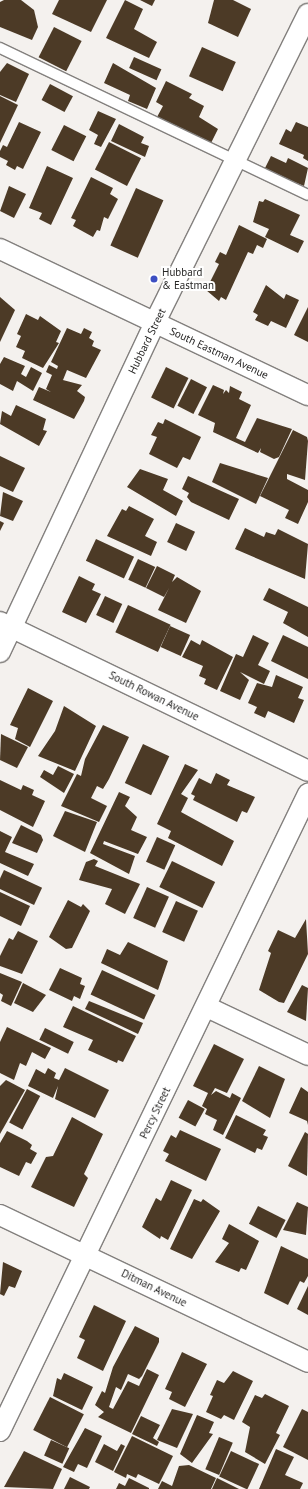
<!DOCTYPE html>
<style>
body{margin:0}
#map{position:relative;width:308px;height:1489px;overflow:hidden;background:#f4f1ee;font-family:"PT Sans",sans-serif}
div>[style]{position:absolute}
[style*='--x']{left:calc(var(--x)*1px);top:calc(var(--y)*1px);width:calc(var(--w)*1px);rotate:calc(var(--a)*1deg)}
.building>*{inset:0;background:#4c3a26;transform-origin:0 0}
.roads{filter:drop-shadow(1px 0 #83807e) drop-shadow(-1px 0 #83807e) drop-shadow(0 1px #83807e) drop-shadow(0 -1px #83807e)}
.lane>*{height:10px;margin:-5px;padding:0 5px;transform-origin:5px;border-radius:5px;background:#fff}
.street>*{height:20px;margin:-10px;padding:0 10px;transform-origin:10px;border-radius:10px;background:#fff}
.dots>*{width:11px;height:11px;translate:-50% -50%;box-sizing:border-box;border:2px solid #fff;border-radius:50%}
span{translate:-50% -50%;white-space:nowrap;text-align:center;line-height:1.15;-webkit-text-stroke:4px #fff;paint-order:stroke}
.poi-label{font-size:11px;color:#272625}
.left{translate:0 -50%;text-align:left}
.street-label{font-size:11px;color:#272625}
</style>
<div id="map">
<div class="building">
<i style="clip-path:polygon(4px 0,21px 0,34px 10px,38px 27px,32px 40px,0 27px,0 2px)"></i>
<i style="clip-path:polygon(59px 0,107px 0,91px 32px,52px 14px)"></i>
<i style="clip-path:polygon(125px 0,143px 9px,134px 29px,157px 42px,149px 58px,106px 38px)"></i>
<i style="clip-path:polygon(140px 0,155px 0,152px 6px)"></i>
<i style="clip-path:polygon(214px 0,233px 0,251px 9px,238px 37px,208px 23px)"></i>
<i style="left:54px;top:27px;width:31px;height:34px;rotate:27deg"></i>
<i style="left:202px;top:47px;width:37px;height:32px;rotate:24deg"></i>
<i style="left:134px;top:57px;width:30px;height:12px;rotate:24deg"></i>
<i style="clip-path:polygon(7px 63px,29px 74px,16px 102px,0 95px,0 72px)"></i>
<i style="clip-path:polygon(113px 63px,156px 88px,147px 109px,128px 101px,130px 95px,104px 83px)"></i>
<i style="clip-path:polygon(166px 81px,192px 94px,189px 98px,204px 106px,199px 117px,218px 129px,211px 143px,157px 117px,163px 106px,156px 102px)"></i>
<i style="left:50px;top:84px;width:26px;height:18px;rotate:28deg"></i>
<i style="clip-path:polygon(0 96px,18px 105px,0 143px)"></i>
<i style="clip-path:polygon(98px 111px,116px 119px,101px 147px,94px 144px,98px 135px,89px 130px)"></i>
<i style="clip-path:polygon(19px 122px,41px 132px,23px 169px,17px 166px,15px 170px,6px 165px,8px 161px,0 157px,0 151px,3px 145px,7px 147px)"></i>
<i style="clip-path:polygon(296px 122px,308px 127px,308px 161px,303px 158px,304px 155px,279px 144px,286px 129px,291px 132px)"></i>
<i style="clip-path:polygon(119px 124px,144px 137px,141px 143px,149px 146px,145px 157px,111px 141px)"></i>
<i style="left:64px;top:125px;width:25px;height:28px;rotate:27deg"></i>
<i style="left:109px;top:142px;width:36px;height:31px;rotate:27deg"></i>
<i style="clip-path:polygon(271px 156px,286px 163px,288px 158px,308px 168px,304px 186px,264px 170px)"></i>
<i style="clip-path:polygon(47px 166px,73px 178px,51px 225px,39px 219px,42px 213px,29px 208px)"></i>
<i style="clip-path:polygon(91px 177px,113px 188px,110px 194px,118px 199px,108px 219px,104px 217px,100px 231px,97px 230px,93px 237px,73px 226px,76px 220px,71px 218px)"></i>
<i style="clip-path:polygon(9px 186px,26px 194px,14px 218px,0 211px)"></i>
<i style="left:136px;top:188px;width:30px;height:63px;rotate:24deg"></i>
<i style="clip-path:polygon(265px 199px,300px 215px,290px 235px,304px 241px,298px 253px,265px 237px,269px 229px,253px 222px,259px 201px,263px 202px)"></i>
<i style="clip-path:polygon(239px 225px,267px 239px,263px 248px,257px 245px,253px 254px,248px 252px,226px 300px,221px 297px,219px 301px,206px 290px,219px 264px,215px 262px,220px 252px,226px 255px)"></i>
<i style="clip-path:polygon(266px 285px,284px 299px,286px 294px,299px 300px,286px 328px,271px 321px,268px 326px,255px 320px,258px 315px,253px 312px)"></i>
<i style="clip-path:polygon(0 297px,15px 310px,0 342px)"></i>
<i style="clip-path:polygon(308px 307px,308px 342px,294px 335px)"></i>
<i style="clip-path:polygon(26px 314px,38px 320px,40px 316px,61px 331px,56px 342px,59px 343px,43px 368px,22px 358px,25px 351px,16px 347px,21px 336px,17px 334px)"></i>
<i style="clip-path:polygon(67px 328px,81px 334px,84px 328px,92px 332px,89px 338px,94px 341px,92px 346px,101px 350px,86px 378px,67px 370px,63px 380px,59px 379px,82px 385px,77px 391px,85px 397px,84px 401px,74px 419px,33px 400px,39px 387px,51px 392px,46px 389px,52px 375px,46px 372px,49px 365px,57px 369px,58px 366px,51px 362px)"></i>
<i style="clip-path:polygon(4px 357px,25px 366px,21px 374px,26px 377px,31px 367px,42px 373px,33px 391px,17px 381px,13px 391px,0 384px,0 364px)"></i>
<i style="left:166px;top:367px;width:25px;height:34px;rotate:26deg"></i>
<i style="left:191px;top:379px;width:18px;height:30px;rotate:27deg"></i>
<i style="clip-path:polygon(213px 385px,224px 390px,223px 394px,226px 390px,229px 393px,230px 386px,242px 392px,239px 399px,251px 405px,236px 438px,245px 442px,257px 418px,292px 429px,279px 457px,274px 459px,260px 452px,261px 448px,258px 453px,213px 432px,215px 423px,198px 415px)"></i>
<i style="clip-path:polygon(16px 405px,46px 419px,43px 430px,47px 431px,39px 446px,0 424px,2px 411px,11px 416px)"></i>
<i style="clip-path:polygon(165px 419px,201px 437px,190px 460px,183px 457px,177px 468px,149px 454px,157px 437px,151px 435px,158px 422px,163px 424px)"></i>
<i style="clip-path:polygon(293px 430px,307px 437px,308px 441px,305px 480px,287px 474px,287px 479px,308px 490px,308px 502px,298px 524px,285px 518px,289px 510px,260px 496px)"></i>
<i style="clip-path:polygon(0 456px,25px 468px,13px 492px,0 486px)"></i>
<i style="clip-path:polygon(220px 463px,268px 478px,256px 504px,212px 482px)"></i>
<i style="clip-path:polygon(140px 469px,168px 479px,163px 490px,183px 501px,176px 516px,127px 487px)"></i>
<i style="clip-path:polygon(188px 476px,239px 499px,229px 520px,191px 502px,187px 497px,189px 493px,182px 489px)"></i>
<i style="clip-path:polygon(3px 492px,23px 501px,13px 521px,0 516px)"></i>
<i style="clip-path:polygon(129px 506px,154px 519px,145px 536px,157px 542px,151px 556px,107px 536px,122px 509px,126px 511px)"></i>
<i style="clip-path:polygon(0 521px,4px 523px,0 531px)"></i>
<i style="left:176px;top:523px;width:21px;height:21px;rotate:25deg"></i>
<i style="clip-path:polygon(245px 528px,264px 537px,266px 532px,275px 535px,278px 529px,308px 544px,305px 579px,235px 549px)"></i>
<i style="left:96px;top:539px;width:42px;height:24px;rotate:25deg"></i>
<i style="left:138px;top:559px;width:19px;height:23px;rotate:25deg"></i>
<i style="clip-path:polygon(157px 566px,175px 575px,172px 582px,177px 577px,201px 591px,186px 623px,158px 610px,169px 588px,164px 597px,146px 588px)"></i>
<i style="clip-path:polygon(79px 576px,95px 584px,92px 590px,101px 594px,86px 623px,62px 612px)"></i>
<i style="clip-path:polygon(269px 588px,308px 607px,308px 637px,283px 623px,288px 612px,263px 600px)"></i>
<i style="left:105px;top:596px;width:19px;height:21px;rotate:25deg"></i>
<i style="left:128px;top:605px;width:47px;height:30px;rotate:25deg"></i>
<i style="left:170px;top:626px;width:22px;height:23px;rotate:24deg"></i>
<i style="clip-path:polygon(253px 635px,269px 643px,258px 665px,270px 671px,264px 684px,240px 672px,249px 680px,240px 700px,220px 691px,236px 654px,243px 657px)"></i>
<i style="clip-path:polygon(283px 635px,308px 647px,308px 679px,271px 661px)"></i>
<i style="clip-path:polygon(191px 640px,200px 645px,202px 640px,233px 657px,217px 690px,204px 684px,206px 679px,199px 676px,203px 666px,182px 657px)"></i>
<i style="clip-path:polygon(276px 675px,303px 687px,298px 698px,304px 700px,294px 723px,268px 711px,265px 718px,254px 713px,257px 707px,248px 703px,257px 683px,272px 687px)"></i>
<i style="clip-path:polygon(28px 688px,53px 701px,30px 747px,15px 739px,18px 728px,10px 725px)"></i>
<i style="clip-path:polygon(64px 706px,96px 726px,75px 771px,38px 756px,55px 731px)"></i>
<i style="clip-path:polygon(103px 725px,129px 737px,109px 779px,103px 789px,97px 786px,91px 798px,107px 806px,99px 822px,61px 806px,77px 774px,81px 776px,85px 759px)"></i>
<i style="clip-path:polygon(1px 734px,28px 747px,17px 768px,0 760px)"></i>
<i style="left:143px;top:744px;width:29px;height:43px;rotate:25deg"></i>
<i style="clip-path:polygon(185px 764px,198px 770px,181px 794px,188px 798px,181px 812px,234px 841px,222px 866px,168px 838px,171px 831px,157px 824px)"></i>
<i style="clip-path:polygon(58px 766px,74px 774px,64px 793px,40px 777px,44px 770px,53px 775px)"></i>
<i style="clip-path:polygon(216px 773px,230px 780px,227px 785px,255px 797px,247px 813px,242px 811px,237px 822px,193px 800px,195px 796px,191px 794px,199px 778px,211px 784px)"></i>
<i style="clip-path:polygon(0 780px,21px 790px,23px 785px,34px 790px,32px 795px,45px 801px,33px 827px,0 810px)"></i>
<i style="clip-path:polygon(119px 792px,130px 797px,125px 806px,137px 817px,131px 830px,147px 837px,138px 854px,104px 841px,103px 844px,135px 856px,129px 874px,90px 853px)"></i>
<i style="clip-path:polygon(65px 811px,97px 822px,85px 852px,53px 836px)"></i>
<i style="clip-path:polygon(21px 825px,41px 835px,43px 840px,37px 853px,12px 843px)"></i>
<i style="clip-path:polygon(0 831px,12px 837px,5px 852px,34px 864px,28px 876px,0 863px)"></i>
<i style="left:157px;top:837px;width:20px;height:27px;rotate:24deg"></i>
<i style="clip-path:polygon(94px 859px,98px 861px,95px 866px,140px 884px,125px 914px,105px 904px,112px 889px,79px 880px,86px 862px)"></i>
<i style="left:172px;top:861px;width:48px;height:29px;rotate:26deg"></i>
<i style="left:4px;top:870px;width:42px;height:19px;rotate:25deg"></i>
<i style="left:147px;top:887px;width:24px;height:34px;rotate:24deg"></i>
<i style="clip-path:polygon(0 892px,30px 906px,21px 926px,0 916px)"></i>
<i style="clip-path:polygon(68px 900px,81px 907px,83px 904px,90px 911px,72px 948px,66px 949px,49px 937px)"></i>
<i style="left:176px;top:901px;width:24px;height:34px;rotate:24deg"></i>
<i style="clip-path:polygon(306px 919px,308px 954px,284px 1003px,279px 1002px,259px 990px,271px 953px,268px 951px,278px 930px,295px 938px)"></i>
<i style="clip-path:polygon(18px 931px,38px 941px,22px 974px,0 966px,0 956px,9px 938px,13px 940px)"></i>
<i style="clip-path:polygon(128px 942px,168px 961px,158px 990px,101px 963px,107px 949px,120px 955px)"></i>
<i style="clip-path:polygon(60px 968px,82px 978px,80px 984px,85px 986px,80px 999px,74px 996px,72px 1001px,49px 990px)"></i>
<i style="left:102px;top:970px;width:59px;height:27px;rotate:25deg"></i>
<i style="clip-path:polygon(0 973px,22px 982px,11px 1006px,1px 1001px,3px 995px,0 993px)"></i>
<i style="clip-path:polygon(23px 983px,46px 995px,33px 1012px,14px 1003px)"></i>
<i style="clip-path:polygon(302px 985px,308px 988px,306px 1021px,287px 1012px)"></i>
<i style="clip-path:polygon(89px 1001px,143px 1023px,138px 1034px,85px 1009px)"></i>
<i style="clip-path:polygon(73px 1006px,136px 1036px,123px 1062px,118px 1060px,117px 1063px,88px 1050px,93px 1040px,63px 1027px)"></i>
<i style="clip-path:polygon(7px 1027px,51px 1048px,45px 1059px,32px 1052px,26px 1066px,20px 1063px,14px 1080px,0 1073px,0 1042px)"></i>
<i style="left:45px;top:1028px;width:32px;height:13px;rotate:26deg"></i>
<i style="clip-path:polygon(214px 1044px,244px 1059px,227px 1093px,215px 1088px,211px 1095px,216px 1091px,230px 1098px,232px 1093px,241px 1098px,223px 1135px,213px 1130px,217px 1120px,205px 1114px,207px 1109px,202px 1106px,208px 1093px,193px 1086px)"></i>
<i style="clip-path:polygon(259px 1066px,285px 1079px,270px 1118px,242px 1101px)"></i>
<i style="clip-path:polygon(48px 1068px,56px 1073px,54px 1078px,59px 1080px,65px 1068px,109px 1090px,95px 1118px,55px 1099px,58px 1086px,53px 1098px,28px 1086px,36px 1069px,45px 1074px)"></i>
<i style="clip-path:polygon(6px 1080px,25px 1090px,0 1134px,0 1086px)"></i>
<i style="clip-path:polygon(301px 1087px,308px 1092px,308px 1125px,307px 1121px,289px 1113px)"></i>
<i style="left:27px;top:1089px;width:15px;height:38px;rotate:28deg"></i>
<i style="left:188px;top:1100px;width:19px;height:20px;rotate:28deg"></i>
<i style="clip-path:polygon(236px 1115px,266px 1130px,263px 1135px,268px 1137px,262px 1150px,257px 1148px,255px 1153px,225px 1138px)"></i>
<i style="clip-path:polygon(72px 1117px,103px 1134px,84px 1174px,88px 1178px,74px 1207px,31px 1187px,46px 1157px,53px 1156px)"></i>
<i style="clip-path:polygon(180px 1130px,221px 1149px,206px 1181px,165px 1161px,169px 1154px,163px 1151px,171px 1135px,176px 1138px)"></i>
<i style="clip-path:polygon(7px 1131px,27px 1141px,32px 1145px,30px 1149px,37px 1153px,31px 1164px,26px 1162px,19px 1176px,0 1167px,0 1143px)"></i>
<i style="clip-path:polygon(305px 1132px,308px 1134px,307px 1176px,288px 1166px)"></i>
<i style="clip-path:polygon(171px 1180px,192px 1190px,168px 1240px,161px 1236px,160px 1239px,142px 1227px,156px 1198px,161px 1201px)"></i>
<i style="clip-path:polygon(194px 1199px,201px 1202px,203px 1199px,220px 1211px,192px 1259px,170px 1249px)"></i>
<i style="clip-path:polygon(297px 1202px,308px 1207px,306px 1235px,283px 1230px)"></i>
<i style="left:258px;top:1206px;width:31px;height:20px;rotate:27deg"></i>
<i style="clip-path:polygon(229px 1224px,259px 1241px,246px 1270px,241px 1268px,239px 1272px,215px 1262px,229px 1243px,222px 1239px)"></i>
<i style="clip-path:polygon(281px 1246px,308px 1259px,308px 1276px,304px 1283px,300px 1281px,288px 1305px,264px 1293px)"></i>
<i style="clip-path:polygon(3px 1262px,22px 1271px,15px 1288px,9px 1286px,4px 1296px,0 1294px)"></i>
<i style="clip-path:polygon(308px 1286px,308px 1315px,297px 1309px)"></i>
<i style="clip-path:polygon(94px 1305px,126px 1321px,103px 1371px,77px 1358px,85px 1340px,79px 1337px)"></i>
<i style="clip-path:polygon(135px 1326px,159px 1338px,159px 1342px,142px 1376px,139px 1379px,128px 1374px,121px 1390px,116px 1387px,109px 1407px,113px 1409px,128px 1381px,139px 1386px,147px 1369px,159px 1375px,131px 1433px,98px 1417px,104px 1412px,95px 1405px,102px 1391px,105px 1393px,113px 1367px)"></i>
<i style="clip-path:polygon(182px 1352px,207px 1364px,185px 1407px,169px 1399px,172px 1392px,165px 1389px)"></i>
<i style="clip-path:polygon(233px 1371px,253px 1381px,234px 1420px,224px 1415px,221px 1419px,206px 1412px,213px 1396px,210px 1395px,217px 1380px,224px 1383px)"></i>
<i style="clip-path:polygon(64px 1373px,93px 1387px,82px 1410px,53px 1396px,57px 1378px,61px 1380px)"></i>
<i style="clip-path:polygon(265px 1394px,289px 1406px,276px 1433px,280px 1435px,265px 1464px,245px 1452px,250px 1427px,242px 1422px,255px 1395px,262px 1398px)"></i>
<i style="left:50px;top:1397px;width:38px;height:37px;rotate:27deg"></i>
<i style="clip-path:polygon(172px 1409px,193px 1414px,177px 1448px,157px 1440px)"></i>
<i style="clip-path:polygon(302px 1409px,308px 1412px,308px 1460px,283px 1447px)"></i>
<i style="clip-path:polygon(197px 1415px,214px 1422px,209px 1433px,213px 1434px,192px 1463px,180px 1454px)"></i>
<i style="clip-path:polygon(141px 1416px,160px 1425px,153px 1438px,159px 1442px,157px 1446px,132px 1434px)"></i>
<i style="clip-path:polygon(85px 1428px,102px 1436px,87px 1468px,78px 1464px,74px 1472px,63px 1467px)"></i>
<i style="clip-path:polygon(132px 1436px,173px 1456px,159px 1484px,138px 1474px,136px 1478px,127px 1474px,126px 1478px,114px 1472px)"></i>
<i style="left:219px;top:1437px;width:15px;height:35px;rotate:23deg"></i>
<i style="left:51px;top:1440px;width:20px;height:17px;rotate:24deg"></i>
<i style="clip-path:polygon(104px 1444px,117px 1451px,121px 1444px,125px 1446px,113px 1471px,95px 1462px)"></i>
<i style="clip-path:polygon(276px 1449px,294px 1457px,285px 1475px,303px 1483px,300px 1489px,259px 1489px)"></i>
<i style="clip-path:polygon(24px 1451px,62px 1469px,53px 1489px,4px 1487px)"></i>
<i style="left:231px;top:1451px;width:31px;height:28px;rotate:25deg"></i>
<i style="clip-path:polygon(189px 1465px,216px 1478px,211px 1489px,158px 1489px,162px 1481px,172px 1486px,179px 1466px)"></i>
<i style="clip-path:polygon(70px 1477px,90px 1487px,89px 1489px,64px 1489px)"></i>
<i style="clip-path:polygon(129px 1478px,149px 1488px,149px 1489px,116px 1489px,119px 1483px,125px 1486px)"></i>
<i style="clip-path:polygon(217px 1478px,239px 1489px,212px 1489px)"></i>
</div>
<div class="roads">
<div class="lane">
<i style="--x:0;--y:48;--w:341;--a:25.5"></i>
</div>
<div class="street">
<i style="--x:0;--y:249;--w:341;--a:25.4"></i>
<i style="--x:0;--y:622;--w:342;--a:25.8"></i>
<i style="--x:0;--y:652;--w:365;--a:-64.8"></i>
<i style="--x:155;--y:322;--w:344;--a:-63.6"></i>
<i style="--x:207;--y:1007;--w:112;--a:25.4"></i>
<i style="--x:0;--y:1215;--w:341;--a:25.5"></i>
<i style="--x:0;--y:1431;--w:708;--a:-64.2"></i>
</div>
</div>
<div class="dots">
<i style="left:154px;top:279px;background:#3d4fc2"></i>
</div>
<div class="poi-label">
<span class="left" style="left:162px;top:279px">Hubbard<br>&amp; Eastman</span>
</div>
<div class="street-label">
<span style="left:147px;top:341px;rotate:-64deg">Hubbard Street</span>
<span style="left:219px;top:353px;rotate:25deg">South Eastman Avenue</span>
<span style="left:154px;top:696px;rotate:26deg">South Rowan Avenue</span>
<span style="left:155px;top:1113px;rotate:-64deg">Percy Street</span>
<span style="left:154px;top:1288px;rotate:26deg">Ditman Avenue</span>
</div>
</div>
